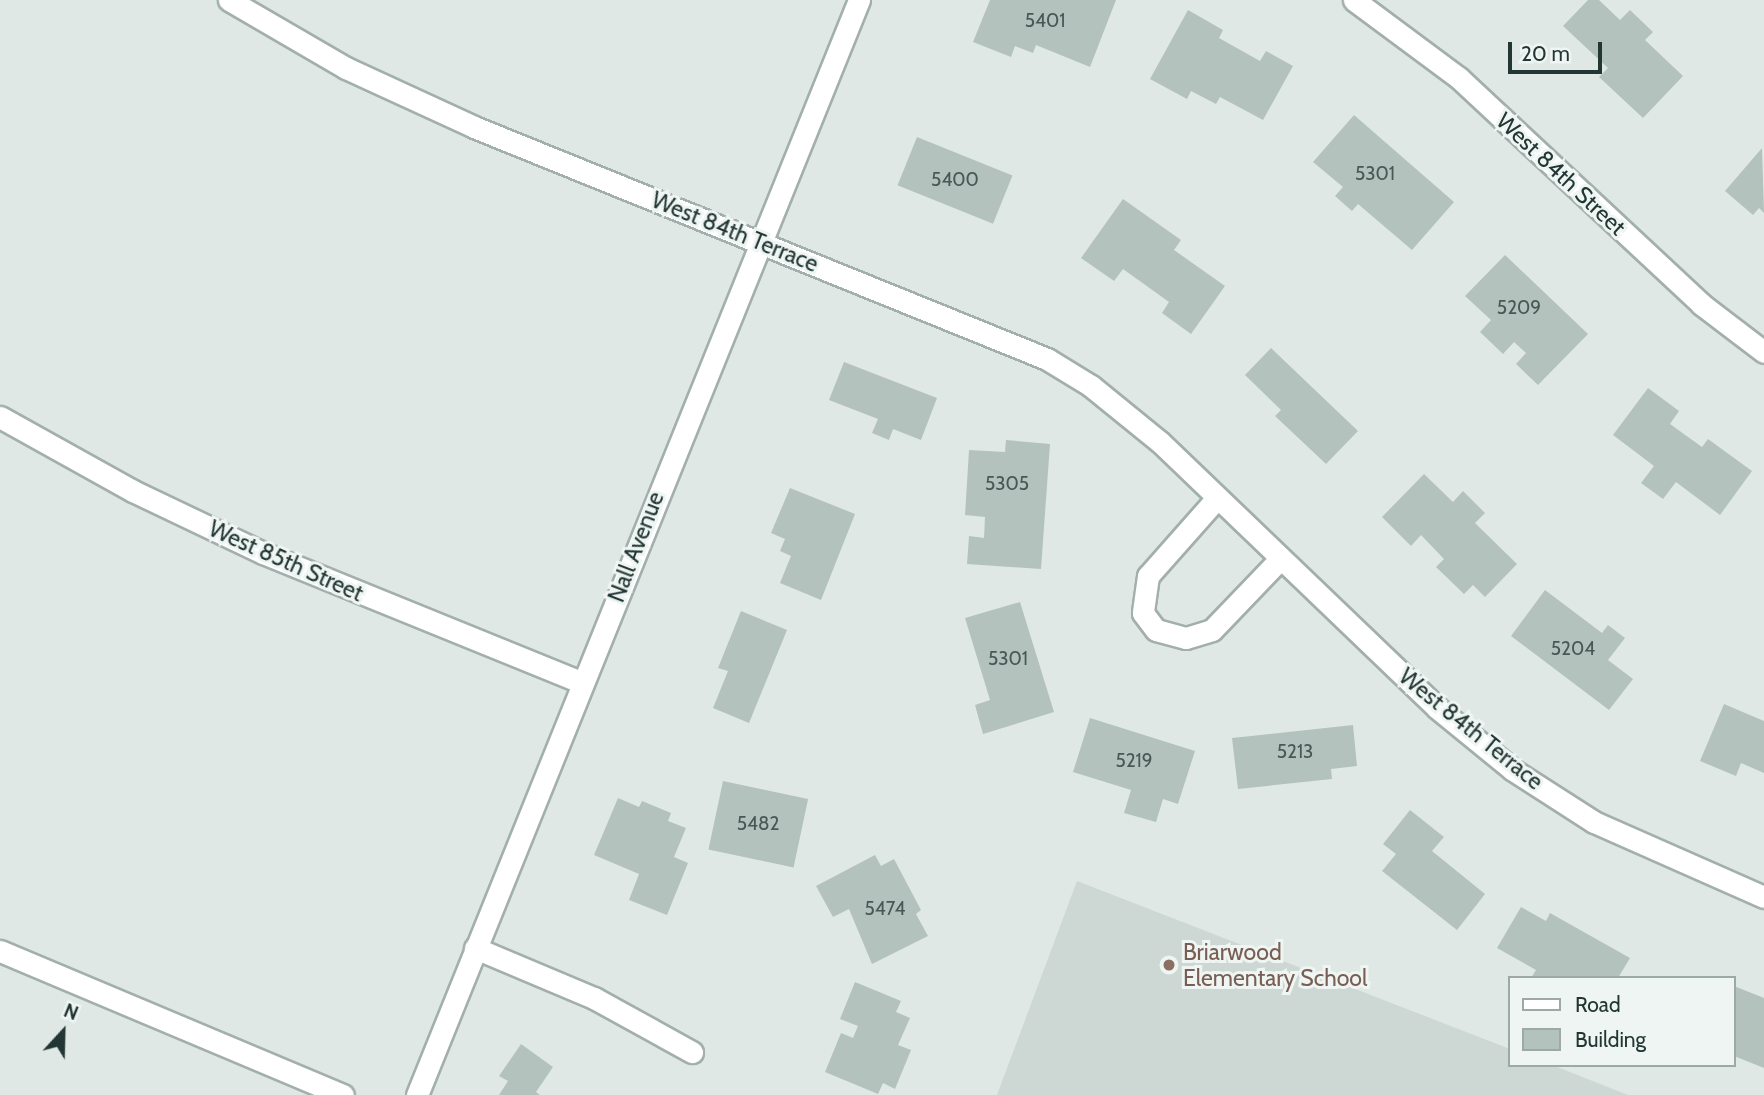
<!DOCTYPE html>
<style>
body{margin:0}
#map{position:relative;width:1764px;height:1095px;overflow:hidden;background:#dfe8e5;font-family:Cabin,sans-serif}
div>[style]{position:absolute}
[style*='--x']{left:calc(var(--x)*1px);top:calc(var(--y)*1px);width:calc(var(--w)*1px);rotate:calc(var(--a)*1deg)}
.built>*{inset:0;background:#cdd7d4}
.building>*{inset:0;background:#b4c2be;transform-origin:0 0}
.roads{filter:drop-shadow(2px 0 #a3afac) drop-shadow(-2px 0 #a3afac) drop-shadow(0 2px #a3afac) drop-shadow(0 -2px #a3afac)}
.street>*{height:21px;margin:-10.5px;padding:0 10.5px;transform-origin:10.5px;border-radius:10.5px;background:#fff}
.secondary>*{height:21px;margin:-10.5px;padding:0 10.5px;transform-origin:10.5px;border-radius:10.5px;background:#fff}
.dots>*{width:19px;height:19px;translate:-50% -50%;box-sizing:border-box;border:4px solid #eef5f2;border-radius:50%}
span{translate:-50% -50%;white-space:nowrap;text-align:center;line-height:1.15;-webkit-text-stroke:6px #eef5f2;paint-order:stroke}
.number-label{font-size:19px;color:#465956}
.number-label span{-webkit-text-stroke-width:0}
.street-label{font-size:23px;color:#223633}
.education-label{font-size:23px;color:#785e54}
.left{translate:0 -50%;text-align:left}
.legend{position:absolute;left:1508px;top:976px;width:228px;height:91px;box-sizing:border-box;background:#eef5f2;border:2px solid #9ca9a6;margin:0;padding:9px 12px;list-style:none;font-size:21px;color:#223633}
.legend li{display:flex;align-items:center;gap:14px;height:35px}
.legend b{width:35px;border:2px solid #9ca9a6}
.north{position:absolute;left:28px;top:997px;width:70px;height:70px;-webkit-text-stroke:5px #eef5f2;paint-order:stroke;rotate:22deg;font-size:19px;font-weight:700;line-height:28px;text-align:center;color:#223633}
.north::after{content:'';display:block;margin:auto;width:24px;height:32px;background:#223633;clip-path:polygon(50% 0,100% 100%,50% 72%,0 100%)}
.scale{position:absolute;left:1508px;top:42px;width:94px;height:32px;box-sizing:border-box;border:4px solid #223633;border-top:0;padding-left:9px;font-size:21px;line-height:24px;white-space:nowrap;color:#223633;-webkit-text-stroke:5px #eef5f2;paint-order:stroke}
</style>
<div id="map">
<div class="built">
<i style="clip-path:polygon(1077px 881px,1510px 1049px,1510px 1065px,1552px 1065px,1628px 1095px,997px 1095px)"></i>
</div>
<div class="building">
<i style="clip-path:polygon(990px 0,1116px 0,1090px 67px,1036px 45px,1033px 53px,1015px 46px,1011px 57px,973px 42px)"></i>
<i style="clip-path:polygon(1588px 0,1599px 0,1620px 20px,1630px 10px,1653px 32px,1645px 40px,1683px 76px,1643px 118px,1599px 77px,1608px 68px,1563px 26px)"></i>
<i style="clip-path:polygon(1188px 10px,1223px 30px,1219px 38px,1260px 61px,1266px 51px,1293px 66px,1263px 120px,1220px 97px,1216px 104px,1191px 91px,1187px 99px,1150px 79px)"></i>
<i style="clip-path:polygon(1354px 115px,1454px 202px,1412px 250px,1358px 204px,1352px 211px,1335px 196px,1343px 187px,1313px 162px)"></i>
<i style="left:917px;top:137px;width:103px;height:52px;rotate:22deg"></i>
<i style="clip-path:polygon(1762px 148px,1764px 213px,1759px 208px,1753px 215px,1725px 191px)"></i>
<i style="clip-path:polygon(1123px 199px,1181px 240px,1174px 250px,1225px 286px,1191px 334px,1162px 313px,1169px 302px,1123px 269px,1114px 281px,1081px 258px)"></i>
<i style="clip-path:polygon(1505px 255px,1588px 334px,1538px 385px,1516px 364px,1526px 353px,1514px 342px,1503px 354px,1480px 332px,1491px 320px,1465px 296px)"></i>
<i style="clip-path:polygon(1271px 348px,1358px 431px,1326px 464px,1275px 416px,1281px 410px,1245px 375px)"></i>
<i style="clip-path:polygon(844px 362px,937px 398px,921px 440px,893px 429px,889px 440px,872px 433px,878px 419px,829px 400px)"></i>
<i style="clip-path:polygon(1648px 388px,1679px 411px,1670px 424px,1702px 447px,1708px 439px,1752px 471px,1720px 515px,1676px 482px,1663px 499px,1641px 483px,1654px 466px,1613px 435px)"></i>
<i style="clip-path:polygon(1006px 440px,1050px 444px,1041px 569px,967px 564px,969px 536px,984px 538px,985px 517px,965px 515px,969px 450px,1005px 452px)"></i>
<i style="clip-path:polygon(1424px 474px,1453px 502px,1463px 491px,1485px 513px,1475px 523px,1517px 564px,1485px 597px,1473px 585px,1464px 594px,1436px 567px,1444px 559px,1421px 535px,1411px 546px,1382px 517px)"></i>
<i style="clip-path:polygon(790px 488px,855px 514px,821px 600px,780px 583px,791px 556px,780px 551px,785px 539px,771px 533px)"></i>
<i style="clip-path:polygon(1545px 590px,1602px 633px,1608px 625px,1625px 638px,1608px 660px,1633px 679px,1609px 710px,1511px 636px)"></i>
<i style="clip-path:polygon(1020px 602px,1054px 712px,983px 734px,975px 705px,990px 700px,965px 618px)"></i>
<i style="clip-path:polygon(741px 611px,787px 630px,749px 723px,713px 708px,728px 671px,718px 668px)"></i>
<i style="clip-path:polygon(1724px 704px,1764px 721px,1764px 773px,1741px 763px,1736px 776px,1700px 761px)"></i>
<i style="clip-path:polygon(1090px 718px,1195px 751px,1178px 804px,1163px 799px,1156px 822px,1124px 813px,1131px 790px,1073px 772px)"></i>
<i style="clip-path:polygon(1353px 725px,1357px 766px,1331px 769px,1332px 779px,1238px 789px,1232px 738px)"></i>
<i style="left:723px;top:781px;width:87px;height:70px;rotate:12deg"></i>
<i style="clip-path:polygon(618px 798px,639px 807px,642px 801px,671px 813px,668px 821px,686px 828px,674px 857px,688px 863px,667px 915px,629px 900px,639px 874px,594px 855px)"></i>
<i style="clip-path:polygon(1410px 810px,1444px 837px,1432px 851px,1485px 894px,1457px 930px,1382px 871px,1396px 854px,1383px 844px)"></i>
<i style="clip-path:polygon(875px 855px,881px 866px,894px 859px,921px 910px,916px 914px,928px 936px,872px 964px,849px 909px,833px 917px,816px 886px)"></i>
<i style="clip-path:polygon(1521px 907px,1546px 921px,1550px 913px,1630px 958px,1618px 978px,1531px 978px,1536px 970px,1497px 948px)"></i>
<i style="clip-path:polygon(855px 982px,901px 1001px,896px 1012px,910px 1018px,898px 1045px,911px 1050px,895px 1089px,883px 1083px,878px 1094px,825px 1072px,841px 1033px,853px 1038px,858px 1026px,840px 1019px)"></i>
<i style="clip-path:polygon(1734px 986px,1764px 998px,1764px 1068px,1734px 1056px)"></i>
<i style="clip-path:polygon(521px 1044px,553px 1067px,536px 1092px,540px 1095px,499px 1095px,508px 1081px,499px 1076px)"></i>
</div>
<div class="roads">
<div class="street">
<i style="--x:229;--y:0;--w:135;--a:30.2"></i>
<i style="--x:346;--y:68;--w:141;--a:24.7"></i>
<i style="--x:474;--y:127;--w:618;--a:22.04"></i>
<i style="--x:1047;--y:359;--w:52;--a:31.5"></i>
<i style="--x:1091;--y:386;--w:89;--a:39.1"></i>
<i style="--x:1160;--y:442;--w:383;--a:43.8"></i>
<i style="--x:1436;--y:707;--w:99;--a:39.3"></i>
<i style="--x:1513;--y:770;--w:96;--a:32.7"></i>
<i style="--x:1594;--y:822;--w:186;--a:23.8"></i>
<i style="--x:1354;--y:0;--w:131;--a:36.6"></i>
<i style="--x:1459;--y:78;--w:331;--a:43"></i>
<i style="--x:1701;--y:304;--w:79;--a:37.3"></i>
<i style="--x:0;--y:417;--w:152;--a:29.1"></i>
<i style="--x:133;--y:491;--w:144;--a:25.5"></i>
<i style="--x:263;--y:553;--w:345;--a:22.1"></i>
<i style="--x:1217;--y:498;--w:104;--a:131.5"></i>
<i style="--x:1148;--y:576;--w:37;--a:98"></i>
<i style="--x:1143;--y:613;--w:21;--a:53"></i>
<i style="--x:1156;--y:630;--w:31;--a:15"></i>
<i style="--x:1186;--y:638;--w:27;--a:-17"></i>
<i style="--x:1212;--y:630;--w:98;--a:-46.2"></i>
<i style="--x:475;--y:948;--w:129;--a:22.8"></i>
<i style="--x:594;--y:998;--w:112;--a:28.9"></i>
<i style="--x:0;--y:951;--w:372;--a:22.8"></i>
</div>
<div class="secondary">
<i style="--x:417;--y:1095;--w:1181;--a:-68.02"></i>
</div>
</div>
<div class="dots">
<i style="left:1169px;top:965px;background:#8d6e63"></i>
</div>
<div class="number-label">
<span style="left:1045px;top:21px">5401</span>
<span style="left:1375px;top:174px">5301</span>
<span style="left:955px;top:180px">5400</span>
<span style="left:1519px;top:308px">5209</span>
<span style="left:1007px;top:484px">5305</span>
<span style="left:1573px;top:649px">5204</span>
<span style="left:1008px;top:659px">5301</span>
<span style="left:1295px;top:752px">5213</span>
<span style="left:1134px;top:761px">5219</span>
<span style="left:758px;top:824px">5482</span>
<span style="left:885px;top:909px">5474</span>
</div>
<div class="street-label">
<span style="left:1561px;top:174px;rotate:43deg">West 84th Street</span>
<span style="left:735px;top:232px;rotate:22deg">West 84th Terrace</span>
<span style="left:636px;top:547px;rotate:-69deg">Nall Avenue</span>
<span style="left:286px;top:561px;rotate:24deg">West 85th Street</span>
<span style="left:1471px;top:729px;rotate:39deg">West 84th Terrace</span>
</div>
<div class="education-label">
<span class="left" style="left:1183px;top:965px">Briarwood<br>Elementary School</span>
</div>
<ul class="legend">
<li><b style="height:9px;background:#fff"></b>Road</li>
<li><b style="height:19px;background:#b4c2be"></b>Building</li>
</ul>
<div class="north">N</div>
<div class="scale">20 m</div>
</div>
